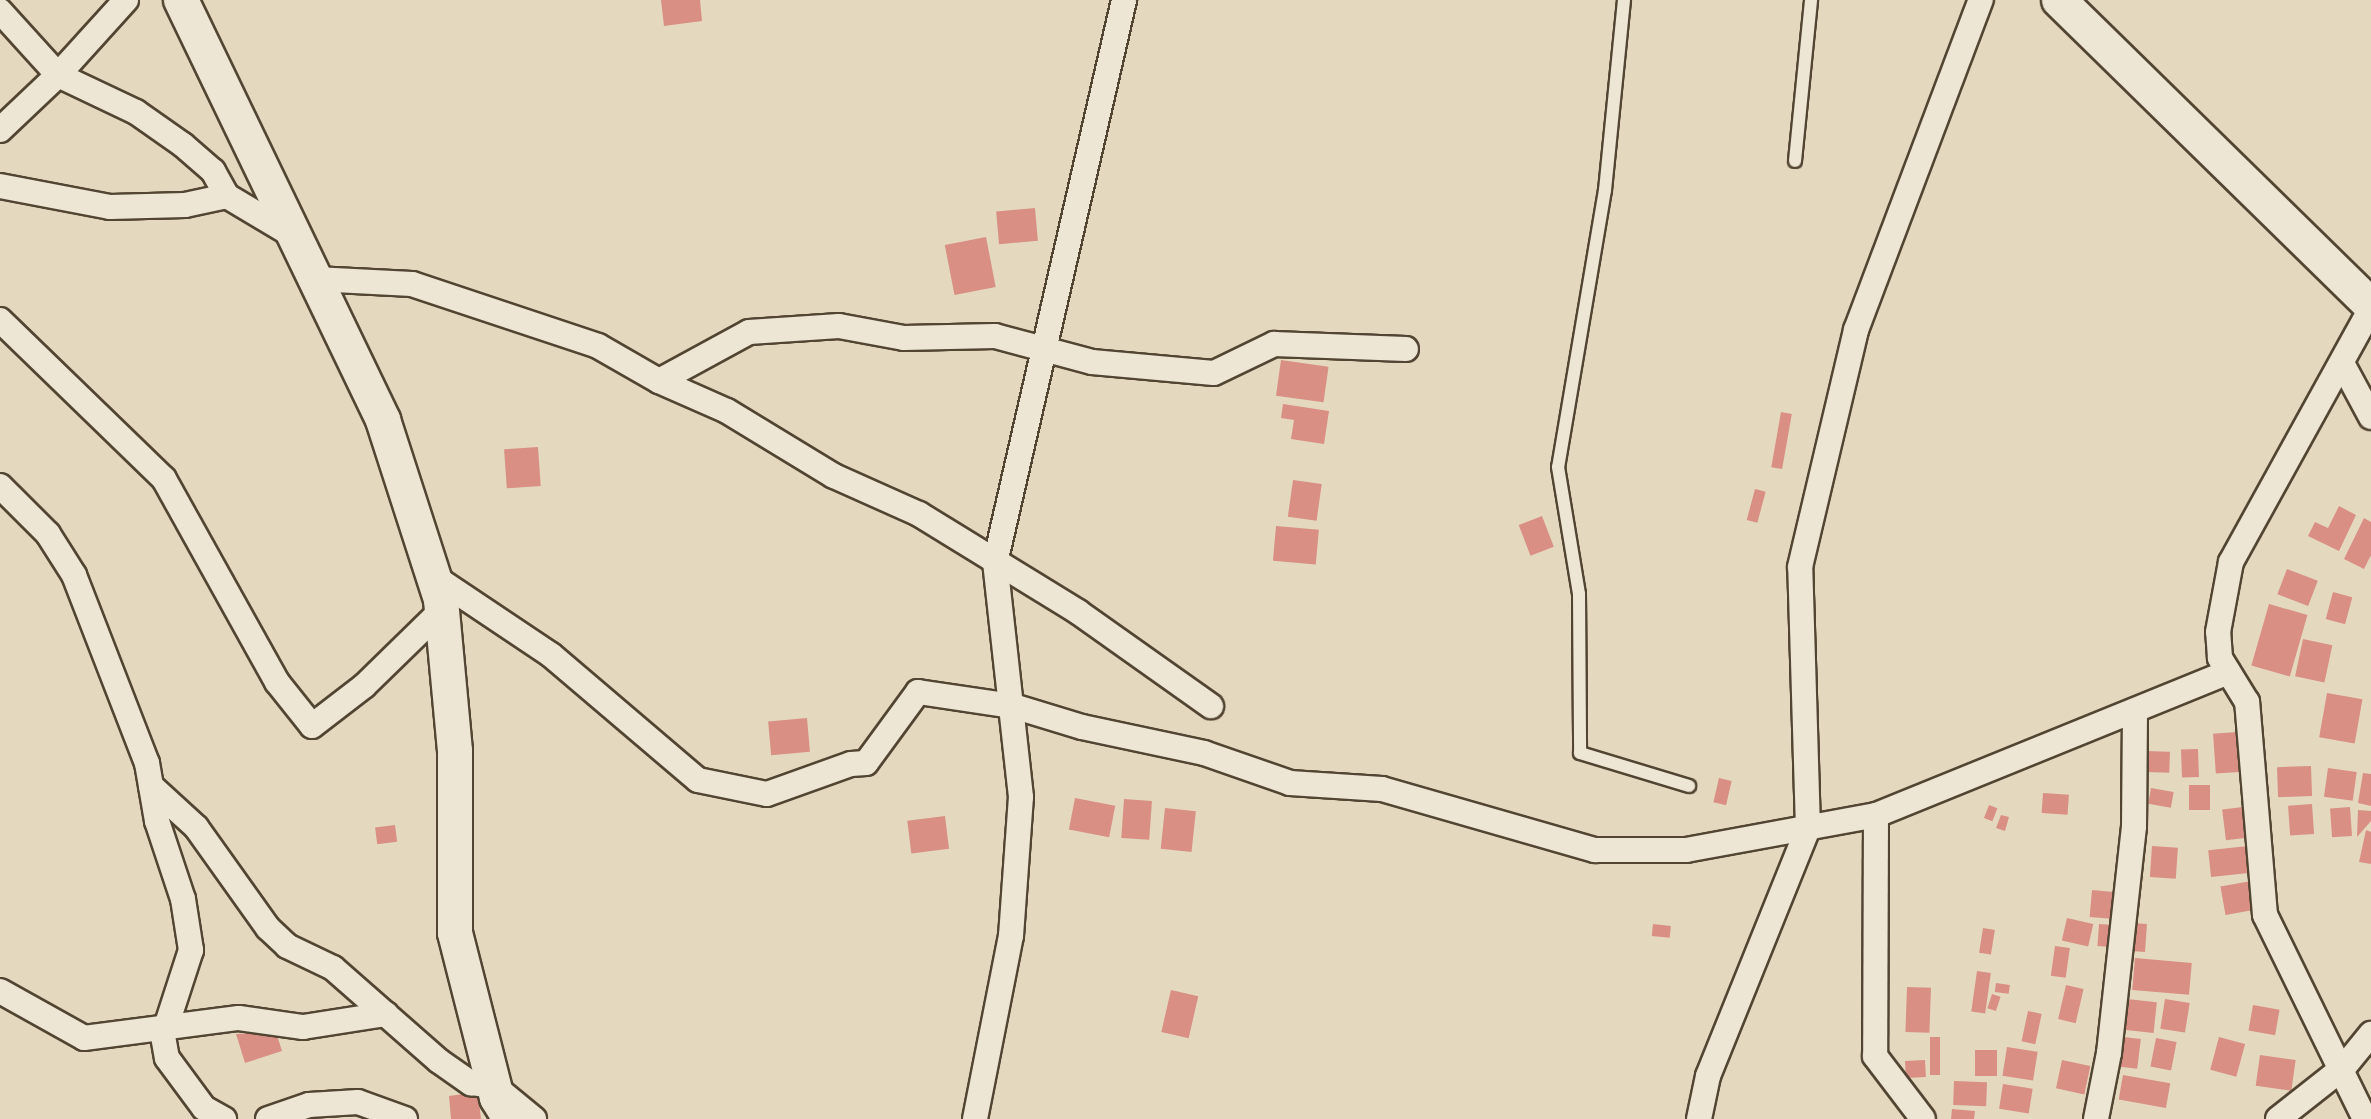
<!DOCTYPE html>
<style>
body{margin:0}
#map{position:relative;width:2371px;height:1119px;overflow:hidden;background:#e4d9bf;font-family:"EB Garamond",serif}
div>[style]{position:absolute}
[style*='--x']{left:calc(var(--x)*1px);top:calc(var(--y)*1px);width:calc(var(--w)*1px);rotate:calc(var(--a)*1deg)}
.building>*{inset:0;background:#d98f84;transform-origin:0 0}
.roads{filter:drop-shadow(2px 0 #524532) drop-shadow(-2px 0 #524532) drop-shadow(0 2px #524532) drop-shadow(0 -2px #524532)}
.lane>*{height:12px;margin:-6px;padding:0 6px;transform-origin:6px;border-radius:6px;background:#ede6d5}
.street>*{height:24px;margin:-12px;padding:0 12px;transform-origin:12px;border-radius:12px;background:#ede6d5}
.secondary>*{height:34px;margin:-17px;padding:0 17px;transform-origin:17px;border-radius:17px;background:#ede6d5}
span{translate:-50% -50%;white-space:nowrap;text-align:center;line-height:1.15;-webkit-text-stroke:6px #ede6d5;paint-order:stroke}
</style>
<div id="map">
<div class="building">
<i style="clip-path:polygon(661px 0,700px 0,702px 21px,664px 26px)"></i>
<i style="left:1035px;top:208px;width:33px;height:39px;rotate:85deg"></i>
<i style="left:986px;top:237px;width:51px;height:42px;rotate:79deg"></i>
<i style="left:1281px;top:360px;width:48px;height:36px;rotate:8deg"></i>
<i style="clip-path:polygon(1283px 404px,1329px 411px,1324px 444px,1291px 439px,1294px 420px,1281px 418px)"></i>
<i style="left:1781px;top:412px;width:11px;height:56px;rotate:10deg"></i>
<i style="left:538px;top:447px;width:39px;height:34px;rotate:86deg"></i>
<i style="left:1293px;top:480px;width:29px;height:37px;rotate:8deg"></i>
<i style="left:1755px;top:489px;width:11px;height:32px;rotate:15deg"></i>
<i style="clip-path:polygon(2339px 506px,2356px 515px,2339px 551px,2308px 536px,2315px 522px,2328px 528px)"></i>
<i style="left:1542px;top:516px;width:33px;height:25px;rotate:69deg"></i>
<i style="clip-path:polygon(2364px 518px,2371px 522px,2371px 555px,2364px 569px,2344px 559px)"></i>
<i style="left:1276px;top:526px;width:43px;height:35px;rotate:5deg"></i>
<i style="left:2287px;top:569px;width:33px;height:27px;rotate:21deg"></i>
<i style="left:2333px;top:592px;width:20px;height:28px;rotate:15deg"></i>
<i style="left:2269px;top:604px;width:40px;height:64px;rotate:16deg"></i>
<i style="left:2303px;top:639px;width:30px;height:38px;rotate:12deg"></i>
<i style="left:2327px;top:693px;width:36px;height:45px;rotate:10deg"></i>
<i style="left:807px;top:718px;width:34px;height:39px;rotate:85deg"></i>
<i style="left:2237px;top:732px;width:40px;height:24px;rotate:86deg"></i>
<i style="left:2198px;top:749px;width:28px;height:17px;rotate:88deg"></i>
<i style="left:2146px;top:751px;width:24px;height:21px;rotate:2deg"></i>
<i style="left:2311px;top:766px;width:30px;height:34px;rotate:88deg"></i>
<i style="left:2328px;top:768px;width:29px;height:29px;rotate:8deg"></i>
<i style="clip-path:polygon(2363px 773px,2371px 774px,2371px 806px,2358px 803px)"></i>
<i style="left:1719px;top:778px;width:13px;height:25px;rotate:13deg"></i>
<i style="left:2210px;top:785px;width:25px;height:21px;rotate:90deg"></i>
<i style="left:2151px;top:788px;width:23px;height:16px;rotate:10deg"></i>
<i style="left:2043px;top:793px;width:26px;height:20px;rotate:4deg"></i>
<i style="left:1075px;top:798px;width:41px;height:32px;rotate:11deg"></i>
<i style="left:1124px;top:799px;width:28px;height:39px;rotate:4deg"></i>
<i style="left:2312px;top:804px;width:30px;height:24px;rotate:86deg"></i>
<i style="left:1989px;top:805px;width:9px;height:14px;rotate:21deg"></i>
<i style="left:2243px;top:807px;width:31px;height:21px;rotate:83deg"></i>
<i style="left:2350px;top:807px;width:29px;height:20px;rotate:86deg"></i>
<i style="left:1165px;top:808px;width:31px;height:41px;rotate:6deg"></i>
<i style="clip-path:polygon(2358px 810px,2371px 811px,2371px 821px,2357px 837px)"></i>
<i style="clip-path:polygon(2001px 815px,2009px 817px,2005px 831px,1996px 828px)"></i>
<i style="left:945px;top:816px;width:33px;height:38px;rotate:83deg"></i>
<i style="left:395px;top:825px;width:17px;height:20px;rotate:83deg"></i>
<i style="clip-path:polygon(2366px 830px,2371px 832px,2371px 864px,2359px 862px)"></i>
<i style="left:2152px;top:846px;width:26px;height:31px;rotate:4deg"></i>
<i style="left:2248px;top:846px;width:27px;height:40px;rotate:84deg"></i>
<i style="left:2251px;top:881px;width:29px;height:31px;rotate:80deg"></i>
<i style="left:2092px;top:890px;width:22px;height:27px;rotate:5deg"></i>
<i style="left:2067px;top:918px;width:27px;height:23px;rotate:13deg"></i>
<i style="left:2133px;top:923px;width:14px;height:28px;rotate:4deg"></i>
<i style="left:1653px;top:924px;width:18px;height:12px;rotate:6deg"></i>
<i style="left:2099px;top:924px;width:14px;height:22px;rotate:4deg"></i>
<i style="left:1983px;top:928px;width:12px;height:25px;rotate:9deg"></i>
<i style="left:2055px;top:946px;width:15px;height:30px;rotate:8deg"></i>
<i style="left:2135px;top:958px;width:57px;height:32px;rotate:5deg"></i>
<i style="left:1977px;top:971px;width:14px;height:41px;rotate:8deg"></i>
<i style="left:1996px;top:983px;width:14px;height:9px;rotate:8deg"></i>
<i style="left:2066px;top:985px;width:18px;height:35px;rotate:13deg"></i>
<i style="left:1907px;top:987px;width:24px;height:45px;rotate:2deg"></i>
<i style="left:1171px;top:990px;width:28px;height:43px;rotate:13deg"></i>
<i style="left:1992px;top:994px;width:9px;height:15px;rotate:18deg"></i>
<i style="left:2127px;top:999px;width:30px;height:31px;rotate:6deg"></i>
<i style="left:2165px;top:999px;width:25px;height:30px;rotate:9deg"></i>
<i style="left:2253px;top:1005px;width:27px;height:26px;rotate:10deg"></i>
<i style="left:2028px;top:1011px;width:14px;height:31px;rotate:12deg"></i>
<i style="clip-path:polygon(276px 1032px,282px 1051px,245px 1063px,236px 1034px)"></i>
<i style="left:1930px;top:1037px;width:10px;height:38px"></i>
<i style="left:2124px;top:1037px;width:17px;height:30px;rotate:7deg"></i>
<i style="left:2219px;top:1037px;width:27px;height:34px;rotate:15deg"></i>
<i style="left:2156px;top:1038px;width:21px;height:29px;rotate:11deg"></i>
<i style="left:2007px;top:1047px;width:31px;height:29px;rotate:9deg"></i>
<i style="left:1975px;top:1050px;width:22px;height:26px"></i>
<i style="left:2260px;top:1055px;width:36px;height:31px;rotate:8deg"></i>
<i style="left:1925px;top:1060px;width:17px;height:20px;rotate:87deg"></i>
<i style="left:2062px;top:1060px;width:29px;height:29px;rotate:12deg"></i>
<i style="left:2123px;top:1075px;width:48px;height:25px;rotate:10deg"></i>
<i style="left:1954px;top:1081px;width:33px;height:24px;rotate:2deg"></i>
<i style="left:2003px;top:1084px;width:30px;height:25px;rotate:9deg"></i>
<i style="clip-path:polygon(478px 1092px,481px 1119px,451px 1119px,449px 1096px)"></i>
<i style="clip-path:polygon(1952px 1109px,1975px 1111px,1974px 1119px,1951px 1119px)"></i>
</div>
<div class="roads">
<div class="lane">
<i style="--x:1624;--y:0;--w:191;--a:95.7"></i>
<i style="--x:1605;--y:190;--w:281;--a:99.6"></i>
<i style="--x:1558;--y:467;--w:129;--a:80.6"></i>
<i style="--x:1579;--y:594;--w:159;--a:89.6"></i>
<i style="--x:1580;--y:753;--w:114;--a:16.8"></i>
<i style="--x:1795;--y:161;--w:162;--a:-84.3"></i>
</div>
<div class="street">
<i style="--x:126;--y:0;--w:101;--a:132.2"></i>
<i style="--x:58;--y:75;--w:86;--a:25.4"></i>
<i style="--x:136;--y:112;--w:57;--a:35.1"></i>
<i style="--x:183;--y:145;--w:40;--a:41"></i>
<i style="--x:213;--y:171;--w:29;--a:61"></i>
<i style="--x:0;--y:11;--w:86;--a:47.8"></i>
<i style="--x:58;--y:75;--w:80;--a:136.5"></i>
<i style="--x:0;--y:186;--w:112;--a:10.8"></i>
<i style="--x:110;--y:207;--w:75;--a:-1.5"></i>
<i style="--x:185;--y:205;--w:43;--a:-12.1"></i>
<i style="--x:227;--y:196;--w:78;--a:30.8"></i>
<i style="--x:315;--y:279;--w:97;--a:3"></i>
<i style="--x:412;--y:284;--w:196;--a:18.4"></i>
<i style="--x:598;--y:346;--w:70;--a:29.8"></i>
<i style="--x:659;--y:381;--w:102;--a:-28.6"></i>
<i style="--x:749;--y:332;--w:90;--a:-3.8"></i>
<i style="--x:839;--y:326;--w:66;--a:10.5"></i>
<i style="--x:904;--y:338;--w:91;--a:-1.3"></i>
<i style="--x:995;--y:336;--w:100;--a:15"></i>
<i style="--x:1092;--y:362;--w:122;--a:5.2"></i>
<i style="--x:1214;--y:373;--w:67;--a:-25.8"></i>
<i style="--x:1274;--y:344;--w:132;--a:2.2"></i>
<i style="--x:0;--y:320;--w:228;--a:44.1"></i>
<i style="--x:164;--y:479;--w:232;--a:60.9"></i>
<i style="--x:277;--y:682;--w:56;--a:51.5"></i>
<i style="--x:312;--y:726;--w:66;--a:-37.6"></i>
<i style="--x:364;--y:686;--w:109;--a:-44.3"></i>
<i style="--x:2343;--y:365;--w:59;--a:61.7"></i>
<i style="--x:659;--y:381;--w:74;--a:23.8"></i>
<i style="--x:727;--y:411;--w:125;--a:31.3"></i>
<i style="--x:834;--y:476;--w:93;--a:24.1"></i>
<i style="--x:919;--y:514;--w:187;--a:31.6"></i>
<i style="--x:1078;--y:612;--w:163;--a:35.3"></i>
<i style="--x:0;--y:486;--w:68;--a:45"></i>
<i style="--x:48;--y:534;--w:49;--a:57.6"></i>
<i style="--x:74;--y:575;--w:202;--a:68.8"></i>
<i style="--x:147;--y:763;--w:59;--a:80.2"></i>
<i style="--x:157;--y:821;--w:82;--a:71.6"></i>
<i style="--x:183;--y:899;--w:52;--a:81.1"></i>
<i style="--x:191;--y:950;--w:90;--a:108"></i>
<i style="--x:163;--y:1036;--w:22;--a:80"></i>
<i style="--x:167;--y:1058;--w:62;--a:53.5"></i>
<i style="--x:204;--y:1108;--w:23;--a:29"></i>
<i style="--x:433;--y:576;--w:142;--a:33.8"></i>
<i style="--x:551;--y:655;--w:193;--a:40.4"></i>
<i style="--x:698;--y:780;--w:70;--a:11.5"></i>
<i style="--x:767;--y:794;--w:89;--a:-19.7"></i>
<i style="--x:851;--y:764;--w:15;--a:-4"></i>
<i style="--x:866;--y:763;--w:88;--a:-53.8"></i>
<i style="--x:918;--y:692;--w:96;--a:8.4"></i>
<i style="--x:1013;--y:706;--w:72;--a:16.9"></i>
<i style="--x:1082;--y:727;--w:125;--a:12"></i>
<i style="--x:1204;--y:753;--w:91;--a:19.2"></i>
<i style="--x:1290;--y:783;--w:92;--a:3.7"></i>
<i style="--x:1382;--y:789;--w:222;--a:16"></i>
<i style="--x:1595;--y:850;--w:91;--a:0"></i>
<i style="--x:1686;--y:850;--w:193;--a:-10.4"></i>
<i style="--x:1876;--y:815;--w:380;--a:-22.1"></i>
<i style="--x:151;--y:786;--w:61;--a:42.3"></i>
<i style="--x:196;--y:827;--w:124;--a:54.5"></i>
<i style="--x:268;--y:928;--w:26;--a:43"></i>
<i style="--x:287;--y:946;--w:51;--a:25.6"></i>
<i style="--x:333;--y:968;--w:141;--a:41.3"></i>
<i style="--x:439;--y:1061;--w:39;--a:35"></i>
<i style="--x:471;--y:1083;--w:23;--a:7"></i>
<i style="--x:494;--y:1086;--w:52;--a:39.5"></i>
<i style="--x:1876;--y:815;--w:241;--a:90.2"></i>
<i style="--x:1875;--y:1056;--w:79;--a:52.7"></i>
<i style="--x:0;--y:991;--w:96;--a:29.2"></i>
<i style="--x:84;--y:1038;--w:156;--a:-7.4"></i>
<i style="--x:239;--y:1018;--w:65;--a:8"></i>
<i style="--x:303;--y:1027;--w:84;--a:-8.9"></i>
<i style="--x:268;--y:1119;--w:43;--a:-18.9"></i>
<i style="--x:309;--y:1105;--w:49;--a:-3.5"></i>
<i style="--x:358;--y:1102;--w:50;--a:19.9"></i>
<i style="--x:975;--y:1119;--w:187;--a:-78.9"></i>
<i style="--x:1011;--y:936;--w:139;--a:-85.9"></i>
<i style="--x:1021;--y:797;--w:235;--a:-96.3"></i>
<i style="--x:995;--y:563;--w:578;--a:-77.09"></i>
<i style="--x:1699;--y:1119;--w:44;--a:-78.2"></i>
<i style="--x:1708;--y:1076;--w:266;--a:-68"></i>
<i style="--x:1808;--y:829;--w:262;--a:-91.7"></i>
<i style="--x:1800;--y:567;--w:244;--a:-76.7"></i>
<i style="--x:1856;--y:330;--w:353;--a:-69.3"></i>
<i style="--x:2096;--y:1119;--w:67;--a:-78.9"></i>
<i style="--x:2109;--y:1053;--w:227;--a:-83.7"></i>
<i style="--x:2134;--y:827;--w:116;--a:-89.5"></i>
<i style="--x:2278;--y:1119;--w:84;--a:-38.2"></i>
<i style="--x:2344;--y:1067;--w:43;--a:-50.7"></i>
<i style="--x:2365;--y:1119;--w:227;--a:-116.1"></i>
<i style="--x:2265;--y:915;--w:214;--a:-94.8"></i>
<i style="--x:2247;--y:702;--w:52;--a:-121.5"></i>
<i style="--x:2220;--y:658;--w:26;--a:-94"></i>
<i style="--x:2218;--y:632;--w:71;--a:-79.5"></i>
<i style="--x:2231;--y:562;--w:290;--a:-61.1"></i>
</div>
<div class="secondary">
<i style="--x:181;--y:0;--w:466;--a:64.3"></i>
<i style="--x:383;--y:420;--w:189;--a:72.1"></i>
<i style="--x:441;--y:600;--w:152;--a:84.7"></i>
<i style="--x:455;--y:751;--w:182;--a:90"></i>
<i style="--x:455;--y:933;--w:170;--a:75.7"></i>
<i style="--x:497;--y:1098;--w:25;--a:58"></i>
<i style="--x:2059;--y:0;--w:437;--a:44.4"></i>
</div>
</div>
</div>
